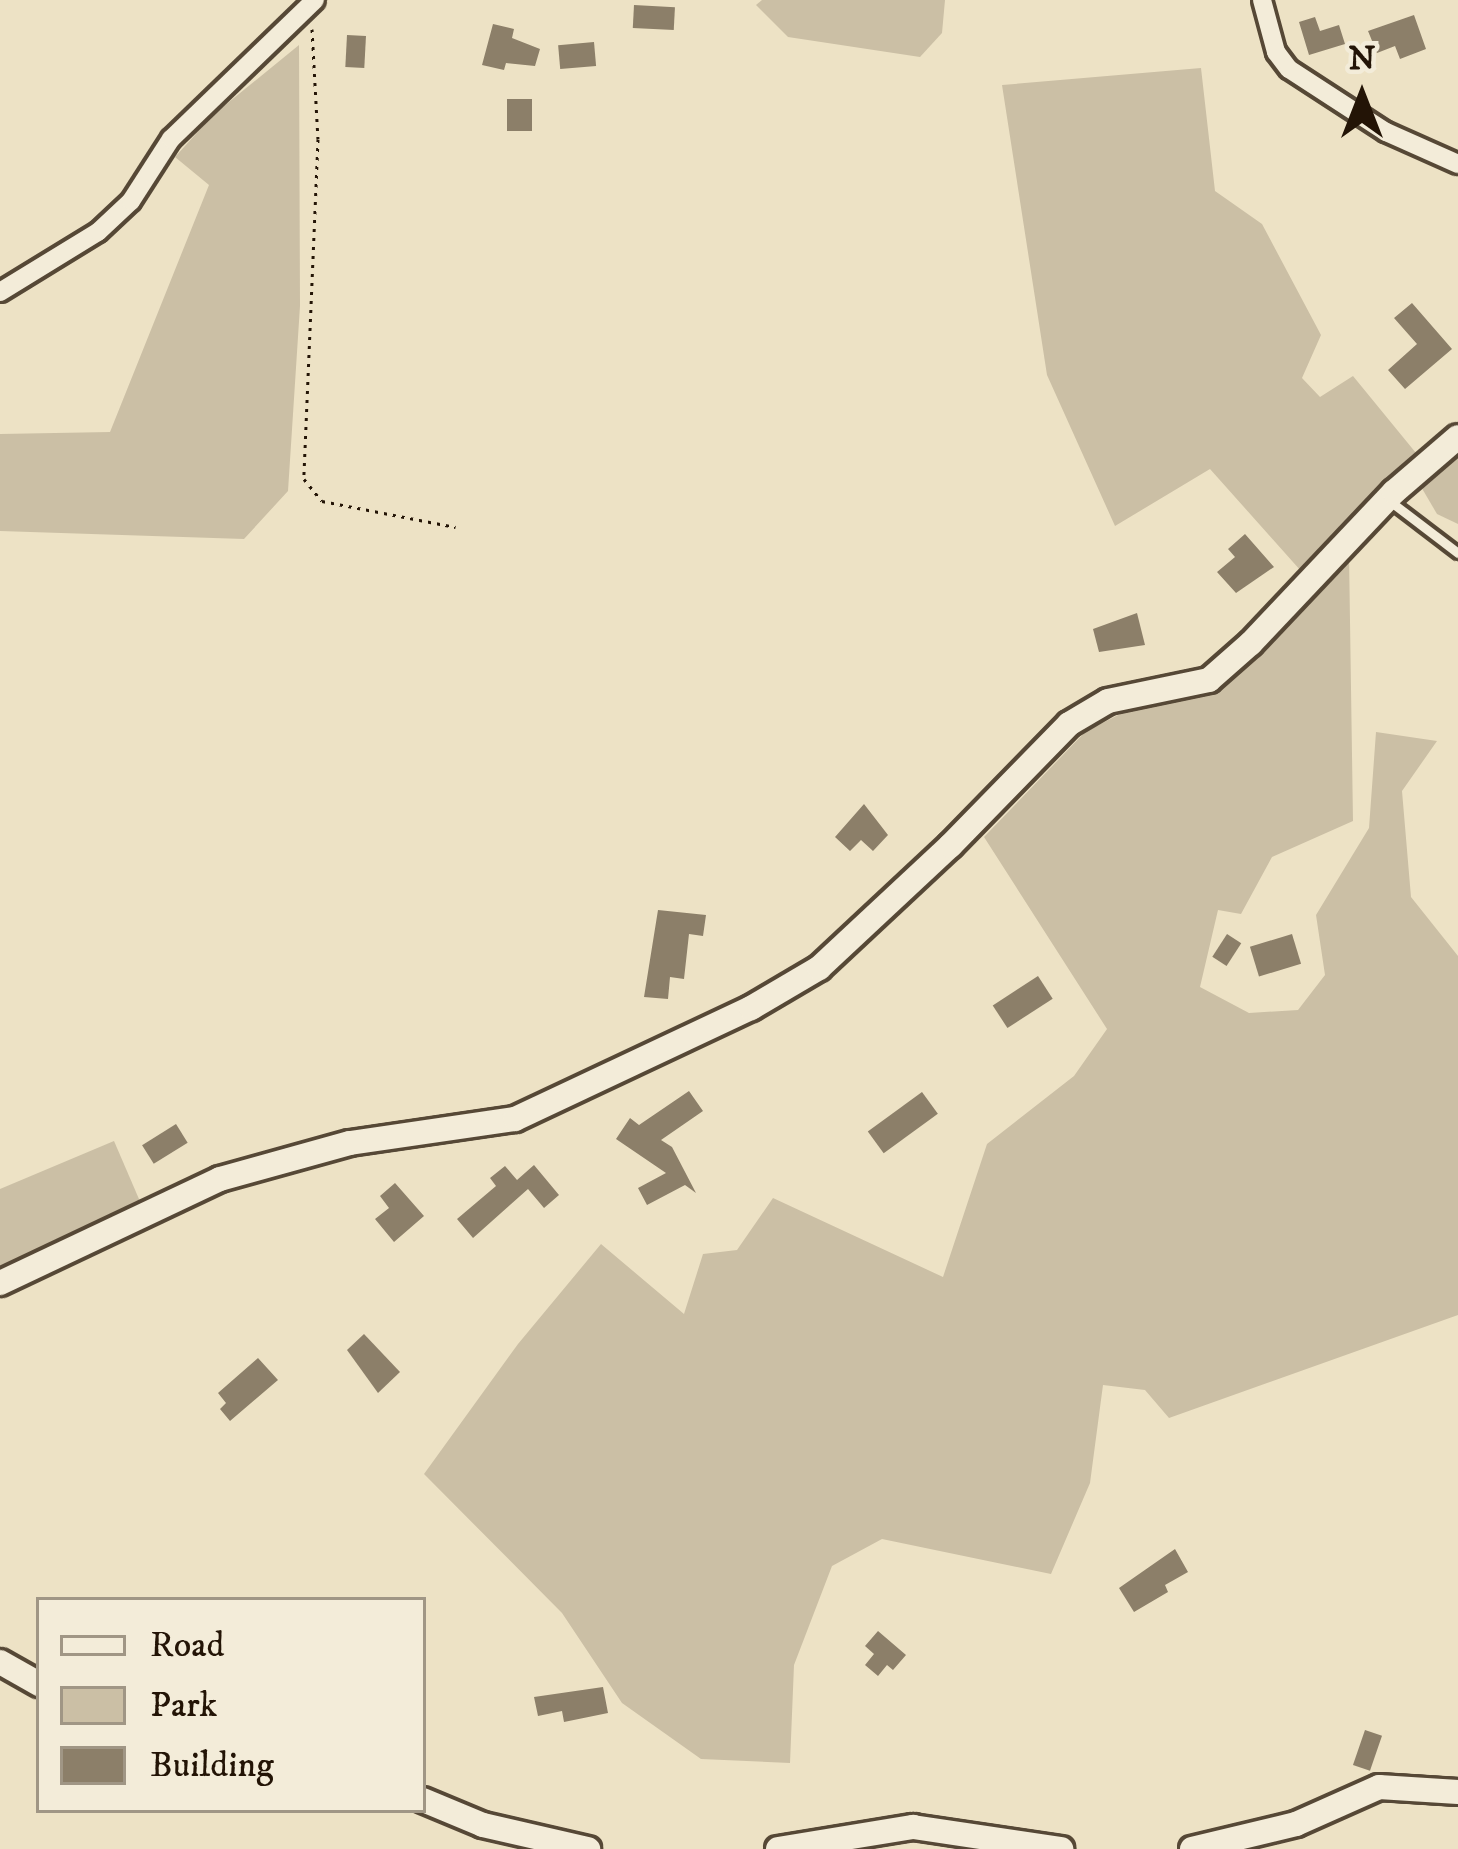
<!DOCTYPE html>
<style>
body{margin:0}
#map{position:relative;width:1458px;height:1849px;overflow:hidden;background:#ede2c5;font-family:"IM FELL DW Pica",serif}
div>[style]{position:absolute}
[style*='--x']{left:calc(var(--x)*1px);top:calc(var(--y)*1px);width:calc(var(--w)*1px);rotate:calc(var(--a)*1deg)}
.green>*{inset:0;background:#cbbfa5}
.building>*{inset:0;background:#8c7f69;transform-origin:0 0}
.path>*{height:3px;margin-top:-1.5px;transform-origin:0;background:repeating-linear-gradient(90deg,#231406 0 3px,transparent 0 9px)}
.roads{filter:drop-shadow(3px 0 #564836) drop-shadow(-3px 0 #564836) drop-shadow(0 3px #564836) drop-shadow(0 -3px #564836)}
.service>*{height:9px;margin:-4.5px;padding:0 4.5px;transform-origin:4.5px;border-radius:4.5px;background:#f3ecd9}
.minor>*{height:18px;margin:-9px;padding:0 9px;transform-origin:9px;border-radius:9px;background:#f3ecd9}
.tertiary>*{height:24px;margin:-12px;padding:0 12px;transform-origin:12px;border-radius:12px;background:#f3ecd9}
span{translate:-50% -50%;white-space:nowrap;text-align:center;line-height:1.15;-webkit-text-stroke:10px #f3ecd9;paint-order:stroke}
.legend{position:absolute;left:36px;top:1597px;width:390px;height:216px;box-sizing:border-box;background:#f3ecd9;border:3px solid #a09685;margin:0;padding:15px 21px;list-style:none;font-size:36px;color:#231406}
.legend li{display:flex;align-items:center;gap:24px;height:60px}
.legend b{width:60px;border:3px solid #a09685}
.north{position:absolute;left:1302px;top:36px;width:120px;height:120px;-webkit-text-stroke:9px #f3ecd9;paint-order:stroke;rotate:0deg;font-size:33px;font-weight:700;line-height:48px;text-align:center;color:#231406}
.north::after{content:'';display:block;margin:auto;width:42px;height:54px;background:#231406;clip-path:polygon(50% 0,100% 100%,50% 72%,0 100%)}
</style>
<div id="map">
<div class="green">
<i style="clip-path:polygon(762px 0,945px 0,942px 33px,920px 57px,788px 37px,756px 5px)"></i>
<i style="clip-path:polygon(299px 45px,300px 306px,288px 491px,244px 539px,0 531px,0 434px,110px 432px,209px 185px,175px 157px,213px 115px)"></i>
<i style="clip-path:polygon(1201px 68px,1215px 191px,1262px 224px,1321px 335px,1302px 378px,1320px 397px,1353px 376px,1416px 453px,1301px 571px,1210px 469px,1115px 526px,1047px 375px,1002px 85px)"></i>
<i style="clip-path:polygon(1458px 449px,1458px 524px,1437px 514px,1420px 485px)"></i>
<i style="clip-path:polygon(1349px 554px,1353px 821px,1272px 857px,1241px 914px,1218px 910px,1200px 987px,1249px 1013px,1298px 1010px,1325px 975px,1316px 915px,1369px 828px,1376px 732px,1437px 741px,1402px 791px,1411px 897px,1458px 956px,1458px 1315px,1169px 1418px,1145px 1390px,1103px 1385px,1090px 1483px,1051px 1574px,882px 1539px,832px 1566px,794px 1665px,790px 1763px,701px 1759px,622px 1703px,562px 1613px,424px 1474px,518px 1344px,601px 1244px,684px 1314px,703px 1254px,737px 1250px,773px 1198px,943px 1277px,987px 1144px,1074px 1076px,1107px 1029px,984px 837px,1085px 732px,1122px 713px,1220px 688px)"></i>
<i style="clip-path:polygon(114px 1141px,142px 1206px,0 1271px,0 1189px)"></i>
</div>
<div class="building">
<i style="left:634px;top:5px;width:41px;height:23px;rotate:3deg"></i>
<i style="clip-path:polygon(1414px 15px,1426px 49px,1400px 59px,1395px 46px,1377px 53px,1368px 31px)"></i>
<i style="clip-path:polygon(1315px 17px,1320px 31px,1339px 25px,1345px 44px,1309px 55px,1299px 22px)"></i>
<i style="clip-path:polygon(493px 24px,514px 29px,512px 38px,540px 49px,535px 66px,506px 63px,504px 70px,482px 65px)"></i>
<i style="left:347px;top:35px;width:19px;height:32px;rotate:3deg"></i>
<i style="left:594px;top:42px;width:24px;height:36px;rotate:85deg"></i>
<i style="left:507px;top:99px;width:25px;height:32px"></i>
<i style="clip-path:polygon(1412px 303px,1452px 349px,1405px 389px,1388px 370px,1417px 344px,1394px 318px)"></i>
<i style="clip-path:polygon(1245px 534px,1274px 567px,1236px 593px,1217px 572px,1235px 557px,1228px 549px)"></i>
<i style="clip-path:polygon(1137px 613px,1145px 645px,1099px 652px,1093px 629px)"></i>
<i style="clip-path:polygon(864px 804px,888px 835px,873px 851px,861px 840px,850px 851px,835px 837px)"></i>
<i style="clip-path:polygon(658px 910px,706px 915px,703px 936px,689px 934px,684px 979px,670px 977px,668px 999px,644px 997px)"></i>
<i style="left:1227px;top:934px;width:17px;height:27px;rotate:33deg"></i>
<i style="left:1292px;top:934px;width:31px;height:44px;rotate:73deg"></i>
<i style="left:1038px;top:976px;width:27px;height:54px;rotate:57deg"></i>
<i style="clip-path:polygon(689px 1091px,703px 1111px,661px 1140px,672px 1147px,696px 1193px,685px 1185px,647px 1205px,638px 1188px,666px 1173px,616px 1139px,630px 1118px,639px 1125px)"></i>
<i style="left:922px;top:1092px;width:27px;height:67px;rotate:54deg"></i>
<i style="left:176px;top:1124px;width:22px;height:40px;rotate:58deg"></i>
<i style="clip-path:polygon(534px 1165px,559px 1195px,544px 1208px,528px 1189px,473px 1238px,457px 1219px,496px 1186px,490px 1178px,505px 1166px,517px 1180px)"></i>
<i style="clip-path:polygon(395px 1183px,424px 1216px,394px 1242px,375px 1219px,389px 1208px,380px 1196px)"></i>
<i style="clip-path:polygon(364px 1334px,400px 1372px,378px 1393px,347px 1350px)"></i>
<i style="clip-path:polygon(258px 1358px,278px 1380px,230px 1421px,220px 1409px,226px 1403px,218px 1393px)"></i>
<i style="clip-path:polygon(1175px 1549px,1188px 1572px,1165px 1585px,1168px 1592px,1134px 1612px,1119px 1588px)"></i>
<i style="clip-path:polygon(878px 1631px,906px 1655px,893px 1670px,887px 1665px,878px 1676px,865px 1665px,874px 1654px,865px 1646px)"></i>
<i style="clip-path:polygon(603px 1687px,608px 1713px,564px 1722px,562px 1711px,538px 1716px,534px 1697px)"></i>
<i style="left:1365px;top:1730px;width:18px;height:37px;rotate:19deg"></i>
</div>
<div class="path">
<i style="--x:312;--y:29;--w:110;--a:86.9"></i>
<i style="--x:318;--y:139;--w:340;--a:92.4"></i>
<i style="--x:304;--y:479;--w:28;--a:51"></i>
<i style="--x:322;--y:501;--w:136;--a:11"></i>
</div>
<div class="roads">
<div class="service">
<i style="--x:1391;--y:502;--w:84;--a:37.3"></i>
</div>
<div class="minor">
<i style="--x:1262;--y:0;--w:54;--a:74.9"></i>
<i style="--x:1276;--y:52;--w:21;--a:53"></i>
<i style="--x:1289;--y:69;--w:116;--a:33"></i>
<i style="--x:1386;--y:132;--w:79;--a:24"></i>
<i style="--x:0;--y:292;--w:115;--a:-31.5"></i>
<i style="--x:98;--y:232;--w:45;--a:-43.2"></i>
<i style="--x:131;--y:201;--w:74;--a:-57.2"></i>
<i style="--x:171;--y:139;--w:200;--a:-44"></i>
</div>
<div class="tertiary">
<i style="--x:0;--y:1283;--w:243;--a:-25.3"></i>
<i style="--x:220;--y:1179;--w:135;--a:-15.5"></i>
<i style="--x:350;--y:1143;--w:167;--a:-8.3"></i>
<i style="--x:515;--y:1119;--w:261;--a:-25.2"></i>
<i style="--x:751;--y:1008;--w:79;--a:-30.5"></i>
<i style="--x:819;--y:968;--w:179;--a:-43"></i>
<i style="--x:950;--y:846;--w:170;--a:-45.7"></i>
<i style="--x:1069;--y:724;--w:45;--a:-30.5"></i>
<i style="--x:1108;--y:701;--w:103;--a:-11.7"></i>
<i style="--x:1209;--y:680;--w:56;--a:-41.4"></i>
<i style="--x:1251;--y:643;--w:208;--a:-46.6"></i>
<i style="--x:1394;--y:492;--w:84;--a:-40.7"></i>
<i style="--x:0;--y:1662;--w:45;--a:29.4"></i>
<i style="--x:423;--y:1800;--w:65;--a:22.6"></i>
<i style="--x:483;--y:1825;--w:108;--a:12.9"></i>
<i style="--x:778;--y:1849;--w:137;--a:-9.3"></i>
<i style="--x:913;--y:1827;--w:150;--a:8.5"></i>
<i style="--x:1192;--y:1849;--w:107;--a:-13.5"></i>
<i style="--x:1296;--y:1824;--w:91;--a:-24"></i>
<i style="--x:1379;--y:1787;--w:79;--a:3.6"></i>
</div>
</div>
<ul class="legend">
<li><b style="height:15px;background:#f3ecd9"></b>Road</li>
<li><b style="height:33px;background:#cbbfa5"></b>Park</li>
<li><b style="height:33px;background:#8c7f69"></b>Building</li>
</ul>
<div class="north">N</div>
</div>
